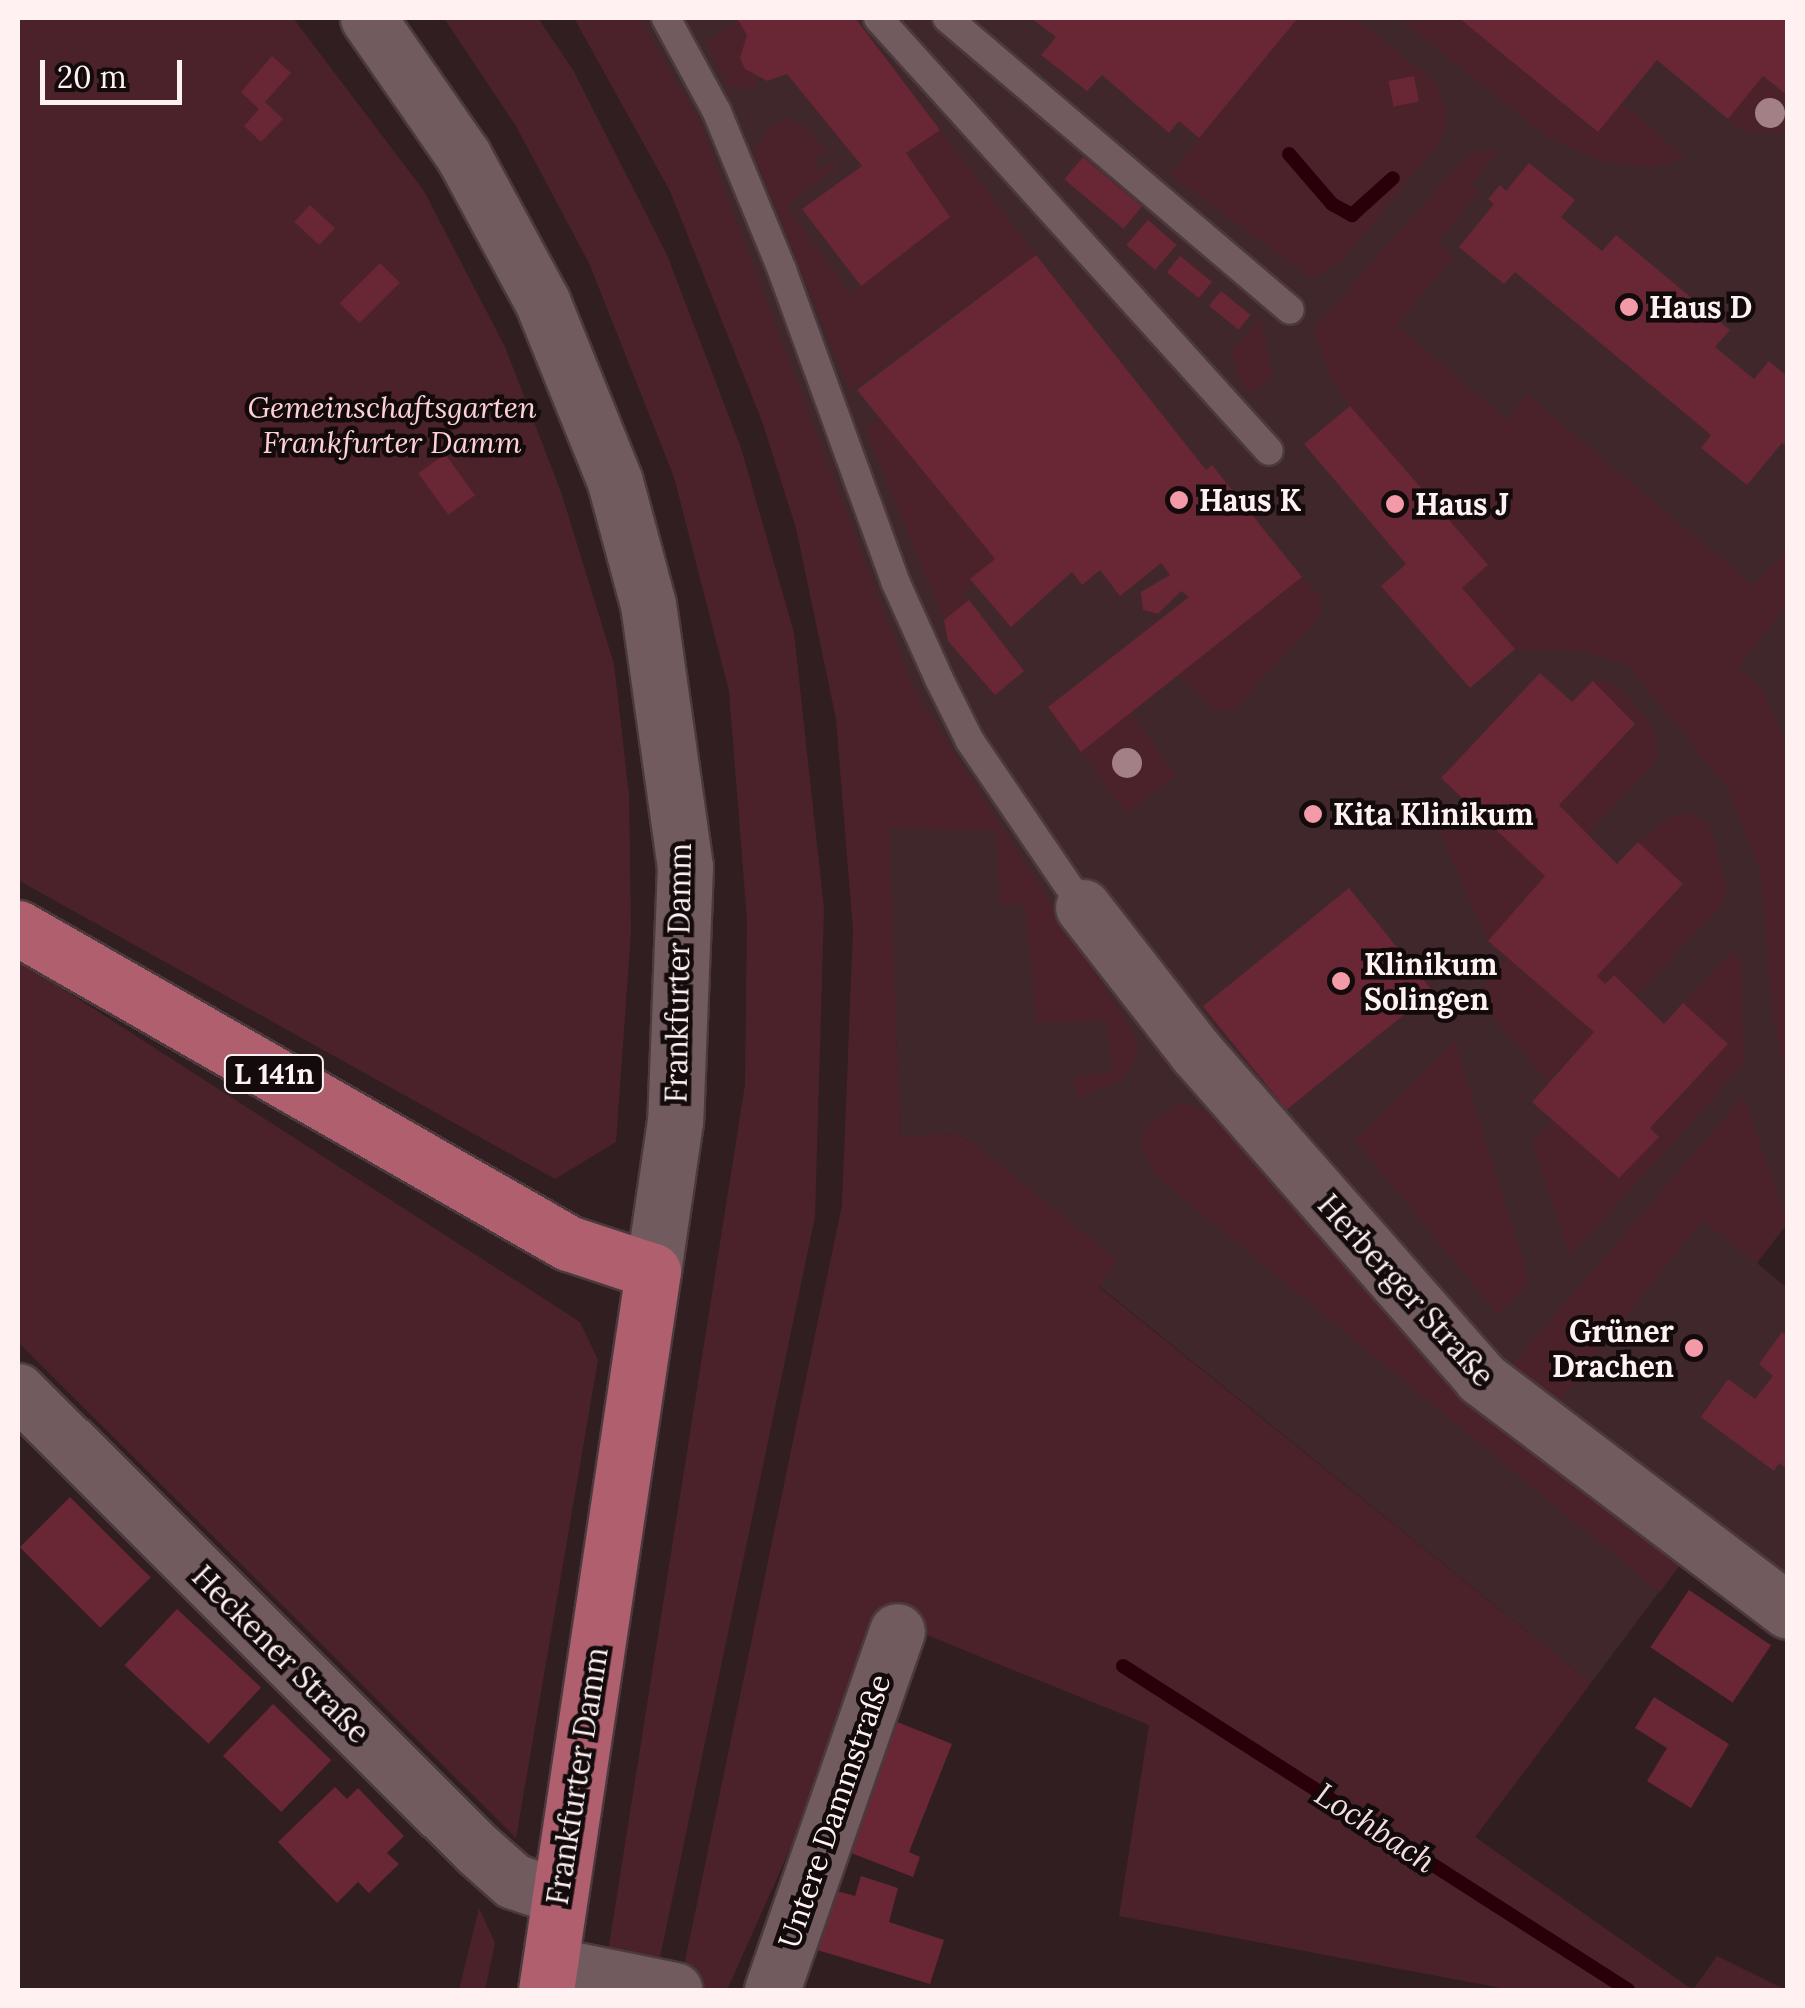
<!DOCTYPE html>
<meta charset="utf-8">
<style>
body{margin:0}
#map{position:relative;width:1805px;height:2008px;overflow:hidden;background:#311e21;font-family:Lora,serif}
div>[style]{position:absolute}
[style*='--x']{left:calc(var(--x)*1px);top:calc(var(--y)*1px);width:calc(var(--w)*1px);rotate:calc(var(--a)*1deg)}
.built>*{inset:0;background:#40272b}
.green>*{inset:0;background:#4c222a;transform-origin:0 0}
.stream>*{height:14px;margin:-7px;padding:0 7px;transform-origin:7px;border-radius:7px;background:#290009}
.building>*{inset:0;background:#692635;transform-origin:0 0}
.roads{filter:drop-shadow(2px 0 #4b3a3d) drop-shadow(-2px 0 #4b3a3d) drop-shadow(0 2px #4b3a3d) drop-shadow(0 -2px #4b3a3d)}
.lane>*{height:28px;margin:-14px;padding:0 14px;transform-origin:14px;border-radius:14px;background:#725b5e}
.street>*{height:55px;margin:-27.5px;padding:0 27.5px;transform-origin:27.5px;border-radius:27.5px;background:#725b5e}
.secondary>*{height:55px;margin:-27.5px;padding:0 27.5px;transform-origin:27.5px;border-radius:27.5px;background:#725b5e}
.primary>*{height:55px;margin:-27.5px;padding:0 27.5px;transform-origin:27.5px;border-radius:27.5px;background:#b05f6f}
.trees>*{width:30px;height:30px;margin:-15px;border-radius:50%;background:#a28086}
.dots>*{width:28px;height:28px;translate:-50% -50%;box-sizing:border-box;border:5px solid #130a0c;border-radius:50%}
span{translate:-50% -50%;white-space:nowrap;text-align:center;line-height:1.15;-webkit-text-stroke:9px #130a0c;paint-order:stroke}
.shield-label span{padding:2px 8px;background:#130a0c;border:2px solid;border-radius:8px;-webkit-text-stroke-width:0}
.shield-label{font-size:28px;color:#fff1f2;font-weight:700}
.poi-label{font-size:30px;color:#fff1f2;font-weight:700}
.left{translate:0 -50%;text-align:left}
.right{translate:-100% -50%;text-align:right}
.park-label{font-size:30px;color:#fed1d8;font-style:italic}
.street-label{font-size:30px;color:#fff1f2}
.water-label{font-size:32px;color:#f4dde0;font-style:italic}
.frame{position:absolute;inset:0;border:20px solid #fff1f2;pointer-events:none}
.scale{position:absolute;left:40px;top:60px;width:142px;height:45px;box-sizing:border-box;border:5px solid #fff1f2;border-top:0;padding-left:12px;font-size:30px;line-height:35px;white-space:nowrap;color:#fff1f2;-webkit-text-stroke:8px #130a0c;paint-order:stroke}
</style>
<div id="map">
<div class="built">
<i style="clip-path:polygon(610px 18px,1787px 18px,1788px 1223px,1757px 1263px,1787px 1288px,1787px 1593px,1706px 1529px,1591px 1683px,1099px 1286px,1116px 1260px,978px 1147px,957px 1134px,900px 1137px,888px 828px,873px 702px)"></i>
</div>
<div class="green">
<i style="clip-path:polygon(18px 18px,293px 18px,424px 191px,505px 347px,561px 492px,614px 664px,629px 795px,631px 932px,616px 1142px,555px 1179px,18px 880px)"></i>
<i style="clip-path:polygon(444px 18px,538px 18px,573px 70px,667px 255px,741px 448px,794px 633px,824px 909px,815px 1217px,658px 1967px,602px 1990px,745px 1085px,747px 920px,729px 691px,674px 477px,589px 263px,516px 126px)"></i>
<i style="clip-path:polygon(574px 18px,639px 18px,698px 119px,912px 687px,1135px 1035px,1138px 1055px,1122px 1081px,1077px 1097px,1074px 1077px,1113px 1071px,1106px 1020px,1037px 1023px,1025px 904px,1000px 904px,997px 831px,889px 828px,900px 1136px,957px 1134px,978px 1147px,1117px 1260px,1099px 1287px,1591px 1683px,1475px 1837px,1693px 1990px,1717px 1956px,1786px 1990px,1512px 1990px,1119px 1916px,1149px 1725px,885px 1618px,854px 1706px,727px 1990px,679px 1990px,842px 1205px,853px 930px,836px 719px,796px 528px,762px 421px,670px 191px)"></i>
<i style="clip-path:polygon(1298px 18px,1354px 18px,1436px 82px,1447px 114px,1440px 141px,1342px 261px,1311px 278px,1170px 174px)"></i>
<i style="clip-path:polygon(1399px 18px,1459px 18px,1597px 132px,1622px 103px,1685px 158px,1649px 168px,1599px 160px,1548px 138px)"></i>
<i style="clip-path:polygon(738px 20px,747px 35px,740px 58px,757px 76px,755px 88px,727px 86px,706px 42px)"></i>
<i style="clip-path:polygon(1763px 76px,1787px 96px,1787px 133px,1744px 132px,1728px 119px)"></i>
<i style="clip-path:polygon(788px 119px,806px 127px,827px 152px,814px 160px,821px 170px,835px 162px,836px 167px,786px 206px,850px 293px,950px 218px,906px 153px,940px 130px,1036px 255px,850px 390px,754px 155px,768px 127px)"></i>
<i style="clip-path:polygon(1498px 150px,1471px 185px,1479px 192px,1437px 243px,1453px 257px,1396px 325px,1507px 420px,1527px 395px,1754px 586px,1787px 549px,1787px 604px,1738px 668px,1764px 691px,1787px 748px,1787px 1086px,1773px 1015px,1761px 872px,1726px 786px,1627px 664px,1580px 651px,1515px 649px,1462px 588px,1487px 565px,1350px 406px,1329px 376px,1314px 328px,1469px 153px)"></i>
<i style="clip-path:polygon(1260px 318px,1272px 376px,1255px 392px,1243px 388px,1231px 353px)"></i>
<i style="clip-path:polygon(880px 418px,995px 559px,971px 578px,974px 583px,962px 593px,969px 600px,944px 620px,865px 428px)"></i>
<i style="clip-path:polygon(1302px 577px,1320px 596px,1321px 615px,1234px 709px,1217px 711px,1179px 675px)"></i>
<i style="clip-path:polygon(1603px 680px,1620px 688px,1651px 724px,1658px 758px,1588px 834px,1559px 805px,1635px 724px,1593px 681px)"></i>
<i style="left:1131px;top:713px;width:78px;height:63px;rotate:54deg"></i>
<i style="clip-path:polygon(1464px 799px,1545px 876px,1488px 941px,1437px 826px)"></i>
<i style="clip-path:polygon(1687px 812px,1708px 822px,1727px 887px,1722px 905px,1635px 996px,1614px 975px,1605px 984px,1597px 976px,1683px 884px,1638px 842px,1670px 816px)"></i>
<i style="clip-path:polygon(1732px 951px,1741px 960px,1744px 1064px,1570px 1256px,1532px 1144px,1553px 1119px,1659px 1137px,1650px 1128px,1727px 1044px,1683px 1003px)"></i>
<i style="clip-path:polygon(1507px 958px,1594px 1032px,1548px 1081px,1475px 996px)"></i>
<i style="clip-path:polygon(18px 960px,580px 1322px,598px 1360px,516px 1838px,18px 1342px)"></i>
<i style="clip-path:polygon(1455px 1042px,1529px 1281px,1498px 1314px,1355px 1140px)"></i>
<i style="clip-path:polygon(1744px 1096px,1787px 1223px,1757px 1263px,1702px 1220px,1554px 1407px,1511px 1366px)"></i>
<i style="clip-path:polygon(1179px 1102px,1217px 1115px,1682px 1562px,1660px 1592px,1156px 1176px,1142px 1146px,1144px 1129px)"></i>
<i style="clip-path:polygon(479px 1908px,495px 1943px,485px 1990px,459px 1990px)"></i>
</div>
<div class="stream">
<i style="--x:1289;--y:154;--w:66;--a:49.3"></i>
<i style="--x:1332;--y:204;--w:23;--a:29"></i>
<i style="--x:1352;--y:215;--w:55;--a:-42.1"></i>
<i style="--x:1123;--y:1666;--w:600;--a:32.68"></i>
</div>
<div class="building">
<i style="clip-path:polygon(855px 18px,940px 130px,906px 153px,950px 217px,861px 286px,802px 209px,862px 166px,787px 74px,767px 81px,745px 69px,740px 58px,747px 35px,738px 20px)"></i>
<i style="clip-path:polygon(1031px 18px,1298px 18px,1199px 138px,1179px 121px,1169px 133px,1102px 75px,1087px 91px,1041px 55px,1056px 37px)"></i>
<i style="clip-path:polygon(1459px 18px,1788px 18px,1788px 96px,1763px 76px,1728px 119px,1657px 60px,1598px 132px)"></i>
<i style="clip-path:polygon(272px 56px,291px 73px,265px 102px,283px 119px,261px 142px,244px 126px,259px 109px,241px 92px)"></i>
<i style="left:1414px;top:76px;width:26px;height:26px;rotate:79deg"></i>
<i style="left:1083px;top:157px;width:77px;height:29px;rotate:40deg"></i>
<i style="clip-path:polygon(1529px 163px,1575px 200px,1561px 217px,1602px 251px,1616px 235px,1730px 330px,1715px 347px,1754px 379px,1769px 361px,1788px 377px,1788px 448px,1782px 443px,1747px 485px,1701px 448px,1711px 435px,1515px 272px,1504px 284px,1459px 247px,1494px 204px,1488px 199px,1500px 185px,1506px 191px)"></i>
<i style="left:310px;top:205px;width:34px;height:23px;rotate:43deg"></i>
<i style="left:1148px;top:220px;width:38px;height:33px;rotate:41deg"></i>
<i style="clip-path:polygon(1036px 255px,1206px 470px,1212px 465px,1302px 577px,1081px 752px,1048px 707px,1189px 597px,1181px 591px,1158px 614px,1143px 610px,1141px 592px,1170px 575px,1161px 563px,1120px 596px,1100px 570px,1082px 585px,1072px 572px,1011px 627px,970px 579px,995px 559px,857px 390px)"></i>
<i style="left:1180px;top:256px;width:41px;height:21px;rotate:39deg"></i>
<i style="left:380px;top:263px;width:28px;height:57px;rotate:45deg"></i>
<i style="left:1221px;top:291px;width:38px;height:19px;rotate:39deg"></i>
<i style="clip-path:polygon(1350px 406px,1488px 565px,1462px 588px,1515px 649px,1470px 688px,1381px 586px,1406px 564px,1304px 444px)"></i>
<i style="left:445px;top:454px;width:51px;height:33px;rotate:54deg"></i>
<i style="clip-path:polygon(969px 600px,1024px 671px,995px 695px,948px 641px,944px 620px)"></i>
<i style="clip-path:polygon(1540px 673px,1572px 702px,1593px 681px,1635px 724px,1559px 805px,1617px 864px,1638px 842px,1683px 884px,1597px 976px,1605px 984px,1614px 975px,1664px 1024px,1683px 1003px,1728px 1044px,1650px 1128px,1659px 1137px,1619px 1178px,1532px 1102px,1594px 1032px,1488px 941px,1545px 876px,1441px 778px)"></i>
<i style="left:1349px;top:888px;width:133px;height:188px;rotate:51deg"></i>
<i style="clip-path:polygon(1782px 1332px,1788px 1336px,1788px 1469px,1779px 1463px,1774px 1471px,1701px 1417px,1728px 1379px,1755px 1399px,1773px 1376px,1759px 1364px)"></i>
<i style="left:70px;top:1497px;width:114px;height:71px;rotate:45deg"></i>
<i style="left:1689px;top:1590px;width:99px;height:69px;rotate:34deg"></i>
<i style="left:177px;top:1609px;width:115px;height:77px;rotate:43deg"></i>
<i style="clip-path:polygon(1654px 1697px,1729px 1744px,1691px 1808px,1647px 1781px,1667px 1748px,1635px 1728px)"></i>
<i style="left:273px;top:1704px;width:81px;height:72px;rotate:44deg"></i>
<i style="clip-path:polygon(890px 1719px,952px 1744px,909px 1852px,920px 1857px,913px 1877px,846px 1851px)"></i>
<i style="clip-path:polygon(335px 1787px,347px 1799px,358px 1788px,404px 1836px,387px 1853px,399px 1864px,369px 1893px,358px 1882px,337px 1903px,278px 1842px)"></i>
<i style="clip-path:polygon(861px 1876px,898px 1888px,889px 1922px,944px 1940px,930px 1984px,814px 1949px,833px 1890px,855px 1896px)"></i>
</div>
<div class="roads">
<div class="lane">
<i style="--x:666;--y:18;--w:107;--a:61.5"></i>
<i style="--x:717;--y:112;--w:171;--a:67.6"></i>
<i style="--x:782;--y:270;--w:331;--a:70"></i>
<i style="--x:895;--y:581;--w:107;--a:65.8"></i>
<i style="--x:939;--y:679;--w:69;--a:63.4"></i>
<i style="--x:970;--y:741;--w:201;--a:55.8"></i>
<i style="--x:878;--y:18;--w:583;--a:47.92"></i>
<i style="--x:947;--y:18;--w:450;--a:40.4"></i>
</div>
<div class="street">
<i style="--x:1083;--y:907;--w:184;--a:52.1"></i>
<i style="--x:1196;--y:1052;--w:433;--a:48.8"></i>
<i style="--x:1481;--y:1378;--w:385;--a:37.2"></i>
<i style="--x:18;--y:1391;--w:648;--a:44.94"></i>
<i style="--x:477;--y:1849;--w:48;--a:41.6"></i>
<i style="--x:513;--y:1881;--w:47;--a:18.4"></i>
<i style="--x:551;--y:1965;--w:126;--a:11.4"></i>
<i style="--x:772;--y:1990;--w:380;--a:-70.8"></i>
</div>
<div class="secondary">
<i style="--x:368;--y:18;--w:167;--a:55.3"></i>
<i style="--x:463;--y:155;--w:166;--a:61.6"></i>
<i style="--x:542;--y:301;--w:195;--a:68"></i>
<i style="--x:615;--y:482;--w:126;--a:74.9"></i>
<i style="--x:648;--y:604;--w:265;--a:82"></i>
<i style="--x:685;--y:866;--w:255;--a:92.2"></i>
<i style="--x:675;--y:1121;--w:152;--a:98.3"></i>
</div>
<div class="primary">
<i style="--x:18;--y:928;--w:634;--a:29.8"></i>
<i style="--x:568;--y:1243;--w:89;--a:18.2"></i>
<i style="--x:653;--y:1271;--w:727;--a:98.46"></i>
</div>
</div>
<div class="trees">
<i style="left:1770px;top:113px"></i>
<i style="left:1127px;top:763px"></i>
</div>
<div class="dots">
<i style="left:1629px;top:307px;background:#f39aa9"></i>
<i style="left:1179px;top:500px;background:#f39aa9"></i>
<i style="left:1395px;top:504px;background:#f39aa9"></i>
<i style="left:1313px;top:814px;background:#f39aa9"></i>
<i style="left:1341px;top:981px;background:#f39aa9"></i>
<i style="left:1694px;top:1348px;background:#f39aa9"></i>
</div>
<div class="shield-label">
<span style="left:274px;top:1074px">L 141n</span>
</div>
<div class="poi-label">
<span class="left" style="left:1649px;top:307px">Haus D</span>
<span class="left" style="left:1199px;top:500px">Haus K</span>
<span class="left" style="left:1415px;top:504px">Haus J</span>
<span class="left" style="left:1333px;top:814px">Kita Klinikum</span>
<span class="left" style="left:1364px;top:981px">Klinikum<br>Solingen</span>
<span class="right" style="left:1674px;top:1348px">Grüner<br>Drachen</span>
</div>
<div class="park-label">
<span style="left:392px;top:424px">Gemeinschaftsgarten<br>Frankfurter Damm</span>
</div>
<div class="street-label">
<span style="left:678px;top:973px;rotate:-89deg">Frankfurter Damm</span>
<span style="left:1406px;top:1290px;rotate:48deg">Herberger Straße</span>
<span style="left:281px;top:1654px;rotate:45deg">Heckener Straße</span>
<span style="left:577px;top:1776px;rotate:-81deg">Frankfurter Damm</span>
<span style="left:834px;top:1811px;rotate:-71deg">Untere Dammstraße</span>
</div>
<div class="water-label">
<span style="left:1375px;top:1828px;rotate:33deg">Lochbach</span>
</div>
<div class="frame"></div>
<div class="scale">20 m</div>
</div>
